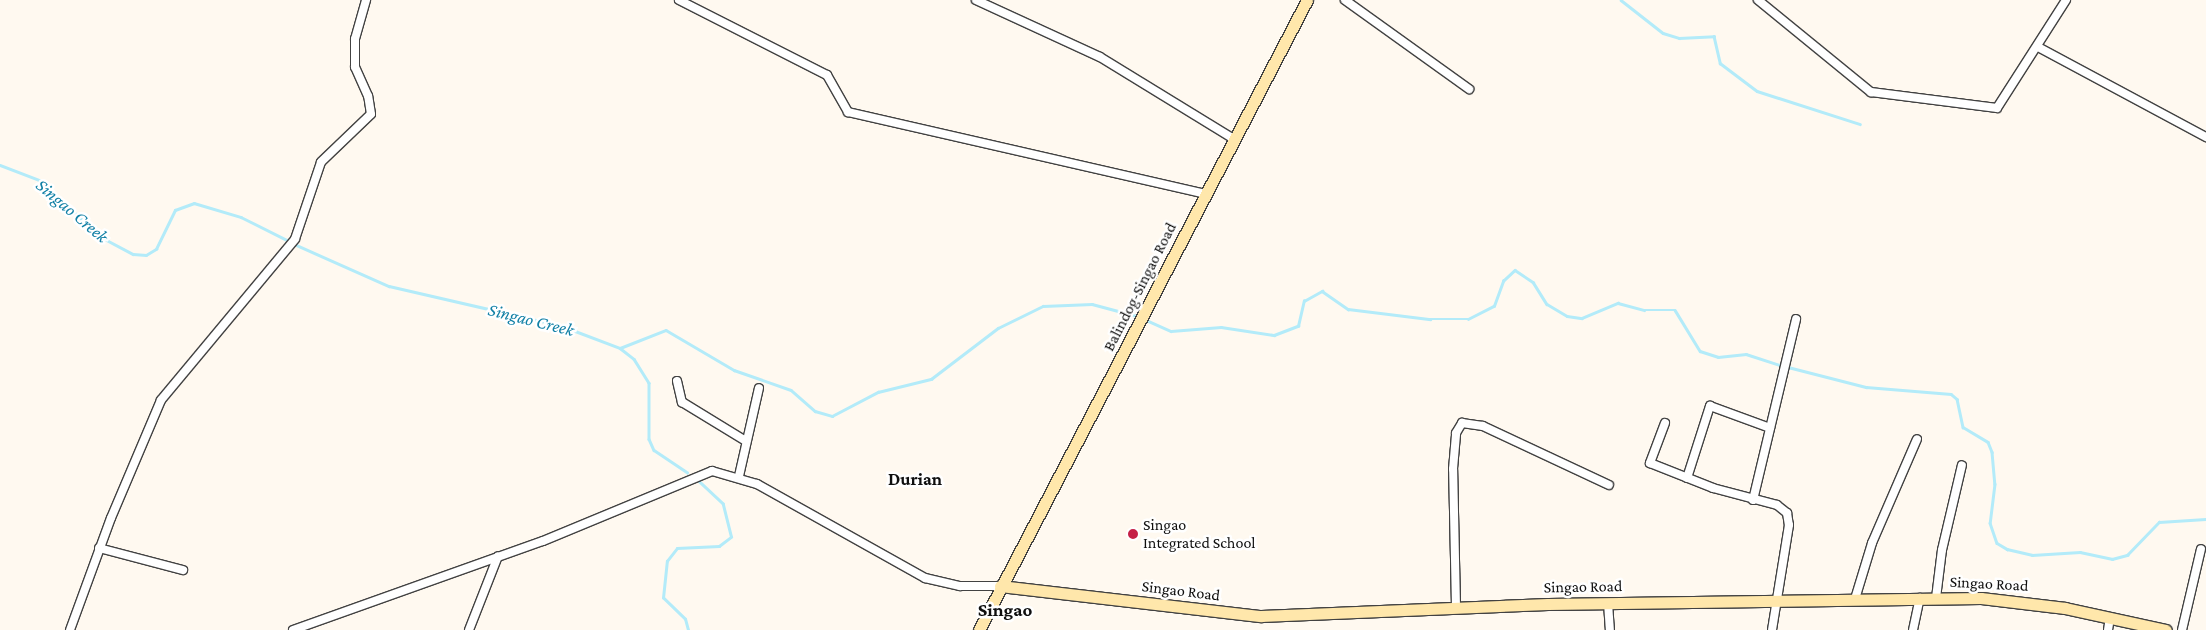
<!DOCTYPE html>
<style>
body{margin:0}
#map{position:relative;width:2206px;height:630px;overflow:hidden;background:#fff9f0;font-family:"Crimson Pro",serif}
div>[style]{position:absolute}
[style*='--x']{left:calc(var(--x)*1px);top:calc(var(--y)*1px);width:calc(var(--w)*1px);rotate:calc(var(--a)*1deg)}
.stream>*{height:2.5px;margin:-1.25px;padding:0 1.25px;transform-origin:1.25px;border-radius:1.25px;background:#b3ebf9}
.roads{filter:drop-shadow(1px 0 #424242) drop-shadow(-1px 0 #424242) drop-shadow(0 1px #424242) drop-shadow(0 -1px #424242)}
.street>*{height:8px;margin:-4px;padding:0 4px;transform-origin:4px;border-radius:4px;background:#fff}
.secondary>*{height:11px;margin:-5.5px;padding:0 5.5px;transform-origin:5.5px;border-radius:5.5px;background:#ffe7ab}
.dots>*{width:14px;height:14px;translate:-50% -50%;box-sizing:border-box;border:2px solid #fff;border-radius:50%}
span{translate:-50% -50%;white-space:nowrap;text-align:center;line-height:1.15;-webkit-text-stroke:5px #fff;paint-order:stroke}
.street-label{font-size:16px;color:#0f0f0f}
.poi-label{font-size:16px;color:#0f0f0f}
.left{translate:0 -50%;text-align:left}
.water-label{font-size:18px;color:#1280a6;font-style:italic}
.neighbourhood-label{font-size:18px;color:#0f0f0f;font-weight:700}
.quarter-label{font-size:19px;color:#0f0f0f;font-weight:700}
</style>
<div id="map">
<div class="stream">
<i style="--x:1621;--y:0;--w:53;--a:38.2"></i>
<i style="--x:1663;--y:33;--w:17;--a:17"></i>
<i style="--x:1679;--y:38;--w:35;--a:-3"></i>
<i style="--x:1714;--y:36;--w:28;--a:77"></i>
<i style="--x:1720;--y:63;--w:46;--a:37.1"></i>
<i style="--x:1757;--y:91;--w:108;--a:17.8"></i>
<i style="--x:0;--y:165;--w:42;--a:21"></i>
<i style="--x:39;--y:180;--w:84;--a:42.6"></i>
<i style="--x:101;--y:237;--w:36;--a:28"></i>
<i style="--x:133;--y:254;--w:13;--a:4"></i>
<i style="--x:146;--y:255;--w:12;--a:-31"></i>
<i style="--x:156;--y:249;--w:43;--a:-64"></i>
<i style="--x:175;--y:210;--w:20;--a:-20"></i>
<i style="--x:194;--y:203;--w:49;--a:16.6"></i>
<i style="--x:241;--y:217;--w:54;--a:26.6"></i>
<i style="--x:294;--y:244;--w:104;--a:23.9"></i>
<i style="--x:389;--y:286;--w:178;--a:13"></i>
<i style="--x:562;--y:326;--w:62;--a:20.8"></i>
<i style="--x:620;--y:348;--w:18;--a:38"></i>
<i style="--x:634;--y:359;--w:28;--a:58"></i>
<i style="--x:649;--y:383;--w:56;--a:90"></i>
<i style="--x:649;--y:439;--w:12;--a:66"></i>
<i style="--x:654;--y:450;--w:40;--a:34"></i>
<i style="--x:1146;--y:320;--w:27;--a:24"></i>
<i style="--x:1171;--y:331;--w:50;--a:-4.6"></i>
<i style="--x:1221;--y:327;--w:54;--a:8.6"></i>
<i style="--x:1274;--y:335;--w:26;--a:-21"></i>
<i style="--x:1298;--y:326;--w:26;--a:-77"></i>
<i style="--x:1304;--y:301;--w:21;--a:-29"></i>
<i style="--x:1322;--y:291;--w:32;--a:35"></i>
<i style="--x:1348;--y:309;--w:83;--a:7"></i>
<i style="--x:1430;--y:319;--w:38;--a:0"></i>
<i style="--x:1468;--y:319;--w:29;--a:-27"></i>
<i style="--x:1494;--y:306;--w:27;--a:-70"></i>
<i style="--x:1503;--y:281;--w:16;--a:-43"></i>
<i style="--x:1515;--y:270;--w:22;--a:34"></i>
<i style="--x:1533;--y:282;--w:26;--a:58"></i>
<i style="--x:1547;--y:304;--w:23;--a:31"></i>
<i style="--x:1567;--y:316;--w:15;--a:8"></i>
<i style="--x:1582;--y:318;--w:39;--a:-23"></i>
<i style="--x:1618;--y:303;--w:27;--a:15"></i>
<i style="--x:1644;--y:310;--w:31;--a:0"></i>
<i style="--x:1675;--y:310;--w:48;--a:58.6"></i>
<i style="--x:1700;--y:351;--w:19;--a:18"></i>
<i style="--x:1718;--y:357;--w:28;--a:-6"></i>
<i style="--x:1746;--y:354;--w:36;--a:18"></i>
<i style="--x:620;--y:348;--w:49;--a:-21.4"></i>
<i style="--x:666;--y:330;--w:79;--a:30.5"></i>
<i style="--x:734;--y:370;--w:60;--a:19.3"></i>
<i style="--x:791;--y:390;--w:32;--a:41"></i>
<i style="--x:815;--y:411;--w:18;--a:16"></i>
<i style="--x:832;--y:416;--w:52;--a:-27.6"></i>
<i style="--x:878;--y:392;--w:55;--a:-13.8"></i>
<i style="--x:931;--y:379;--w:84;--a:-37.3"></i>
<i style="--x:998;--y:328;--w:50;--a:-26.1"></i>
<i style="--x:1043;--y:306;--w:49;--a:-2.3"></i>
<i style="--x:1092;--y:304;--w:47;--a:14.9"></i>
<i style="--x:1788;--y:367;--w:81;--a:14.4"></i>
<i style="--x:1866;--y:387;--w:85;--a:4.7"></i>
<i style="--x:1951;--y:394;--w:8;--a:40"></i>
<i style="--x:1957;--y:399;--w:29;--a:78"></i>
<i style="--x:1963;--y:427;--w:29;--a:31"></i>
<i style="--x:1988;--y:442;--w:11;--a:68"></i>
<i style="--x:1992;--y:452;--w:32;--a:85"></i>
<i style="--x:1995;--y:484;--w:39;--a:97"></i>
<i style="--x:1990;--y:523;--w:21;--a:71"></i>
<i style="--x:1997;--y:543;--w:12;--a:31"></i>
<i style="--x:2007;--y:549;--w:26;--a:13"></i>
<i style="--x:2032;--y:555;--w:48;--a:-3.6"></i>
<i style="--x:2080;--y:552;--w:33;--a:12"></i>
<i style="--x:2112;--y:559;--w:16;--a:-15"></i>
<i style="--x:2127;--y:555;--w:46;--a:-45.9"></i>
<i style="--x:2159;--y:522;--w:47;--a:-3.7"></i>
<i style="--x:688;--y:630;--w:11;--a:-105"></i>
<i style="--x:685;--y:619;--w:30;--a:-136"></i>
<i style="--x:663;--y:598;--w:37;--a:-84"></i>
<i style="--x:667;--y:561;--w:16;--a:-52"></i>
<i style="--x:677;--y:548;--w:42;--a:-2.7"></i>
<i style="--x:719;--y:546;--w:15;--a:-37"></i>
<i style="--x:731;--y:537;--w:34;--a:-104"></i>
<i style="--x:723;--y:504;--w:35;--a:-137"></i>
</div>
<div class="roads">
<div class="street">
<i style="--x:679;--y:0;--w:166;--a:26.9"></i>
<i style="--x:827;--y:75;--w:43;--a:60.4"></i>
<i style="--x:848;--y:112;--w:366;--a:12.9"></i>
<i style="--x:976;--y:0;--w:136;--a:24.7"></i>
<i style="--x:1100;--y:57;--w:157;--a:31.5"></i>
<i style="--x:1345;--y:0;--w:153;--a:35.7"></i>
<i style="--x:1758;--y:0;--w:146;--a:39.2"></i>
<i style="--x:1871;--y:92;--w:127;--a:7.2"></i>
<i style="--x:1997;--y:108;--w:128;--a:-57.4"></i>
<i style="--x:2038;--y:47;--w:191;--a:28.2"></i>
<i style="--x:677;--y:381;--w:22;--a:77"></i>
<i style="--x:682;--y:402;--w:75;--a:31.4"></i>
<i style="--x:1665;--y:423;--w:43;--a:110.6"></i>
<i style="--x:1650;--y:463;--w:68;--a:21.6"></i>
<i style="--x:1713;--y:488;--w:66;--a:14.9"></i>
<i style="--x:1777;--y:505;--w:13;--a:39"></i>
<i style="--x:1787;--y:513;--w:12;--a:81"></i>
<i style="--x:1789;--y:525;--w:106;--a:99.2"></i>
<i style="--x:739;--y:476;--w:90;--a:-77.2"></i>
<i style="--x:1687;--y:478;--w:76;--a:-72.3"></i>
<i style="--x:1710;--y:406;--w:64;--a:20.1"></i>
<i style="--x:1753;--y:500;--w:186;--a:-76.6"></i>
<i style="--x:99;--y:548;--w:87;--a:14.7"></i>
<i style="--x:1936;--y:598;--w:48;--a:-82.9"></i>
<i style="--x:1942;--y:550;--w:87;--a:-76.8"></i>
<i style="--x:1855;--y:599;--w:59;--a:-73.1"></i>
<i style="--x:1872;--y:543;--w:113;--a:-66.6"></i>
<i style="--x:1608;--y:603;--w:27;--a:86"></i>
<i style="--x:1456;--y:607;--w:138;--a:-91.2"></i>
<i style="--x:1453;--y:469;--w:36;--a:-85"></i>
<i style="--x:1456;--y:433;--w:12;--a:-59"></i>
<i style="--x:1462;--y:423;--w:21;--a:8"></i>
<i style="--x:1483;--y:426;--w:139;--a:25.1"></i>
<i style="--x:70;--y:630;--w:119;--a:-69.9"></i>
<i style="--x:111;--y:518;--w:128;--a:-67"></i>
<i style="--x:161;--y:400;--w:209;--a:-50.2"></i>
<i style="--x:295;--y:239;--w:81;--a:-71.3"></i>
<i style="--x:321;--y:162;--w:69;--a:-43.8"></i>
<i style="--x:371;--y:114;--w:18;--a:-99"></i>
<i style="--x:368;--y:96;--w:32;--a:-114"></i>
<i style="--x:355;--y:67;--w:28;--a:-90"></i>
<i style="--x:355;--y:39;--w:41;--a:-74.2"></i>
<i style="--x:293;--y:630;--w:265;--a:-19.6"></i>
<i style="--x:543;--y:541;--w:183;--a:-22.5"></i>
<i style="--x:712;--y:471;--w:47;--a:16.1"></i>
<i style="--x:757;--y:484;--w:193;--a:29.2"></i>
<i style="--x:925;--y:578;--w:36;--a:13"></i>
<i style="--x:960;--y:586;--w:40;--a:0"></i>
<i style="--x:469;--y:630;--w:79;--a:-68.6"></i>
<i style="--x:1913;--y:630;--w:33;--a:-78"></i>
<i style="--x:2108;--y:630;--w:13;--a:-81"></i>
<i style="--x:2182;--y:630;--w:83;--a:-76.8"></i>
</div>
<div class="secondary">
<i style="--x:1000;--y:586;--w:263;--a:6.6"></i>
<i style="--x:1261;--y:616;--w:287;--a:-2.4"></i>
<i style="--x:1548;--y:604;--w:433;--a:-0.8"></i>
<i style="--x:1981;--y:598;--w:85;--a:6.8"></i>
<i style="--x:2065;--y:608;--w:103;--a:12.3"></i>
<i style="--x:979;--y:630;--w:710;--a:-62.5"></i>
</div>
</div>
<div class="dots">
<i style="left:1133px;top:534px;background:#c52046"></i>
</div>
<div class="street-label">
<span style="left:1140px;top:287px;rotate:-63deg">Balindog-Singao Road</span>
<span style="left:1989px;top:584px;rotate:3deg">Singao Road</span>
<span style="left:1583px;top:587px;rotate:-1deg">Singao Road</span>
<span style="left:1181px;top:591px;rotate:7deg">Singao Road</span>
</div>
<div class="poi-label">
<span class="left" style="left:1143px;top:534px">Singao<br>Integrated School</span>
</div>
<div class="water-label">
<span style="left:72px;top:211px;rotate:40deg">Singao Creek</span>
<span style="left:531px;top:320px;rotate:14deg">Singao Creek</span>
</div>
<div class="neighbourhood-label">
<span style="left:915px;top:479px">Durian</span>
</div>
<div class="quarter-label">
<span style="left:1005px;top:610px">Singao</span>
</div>
</div>
